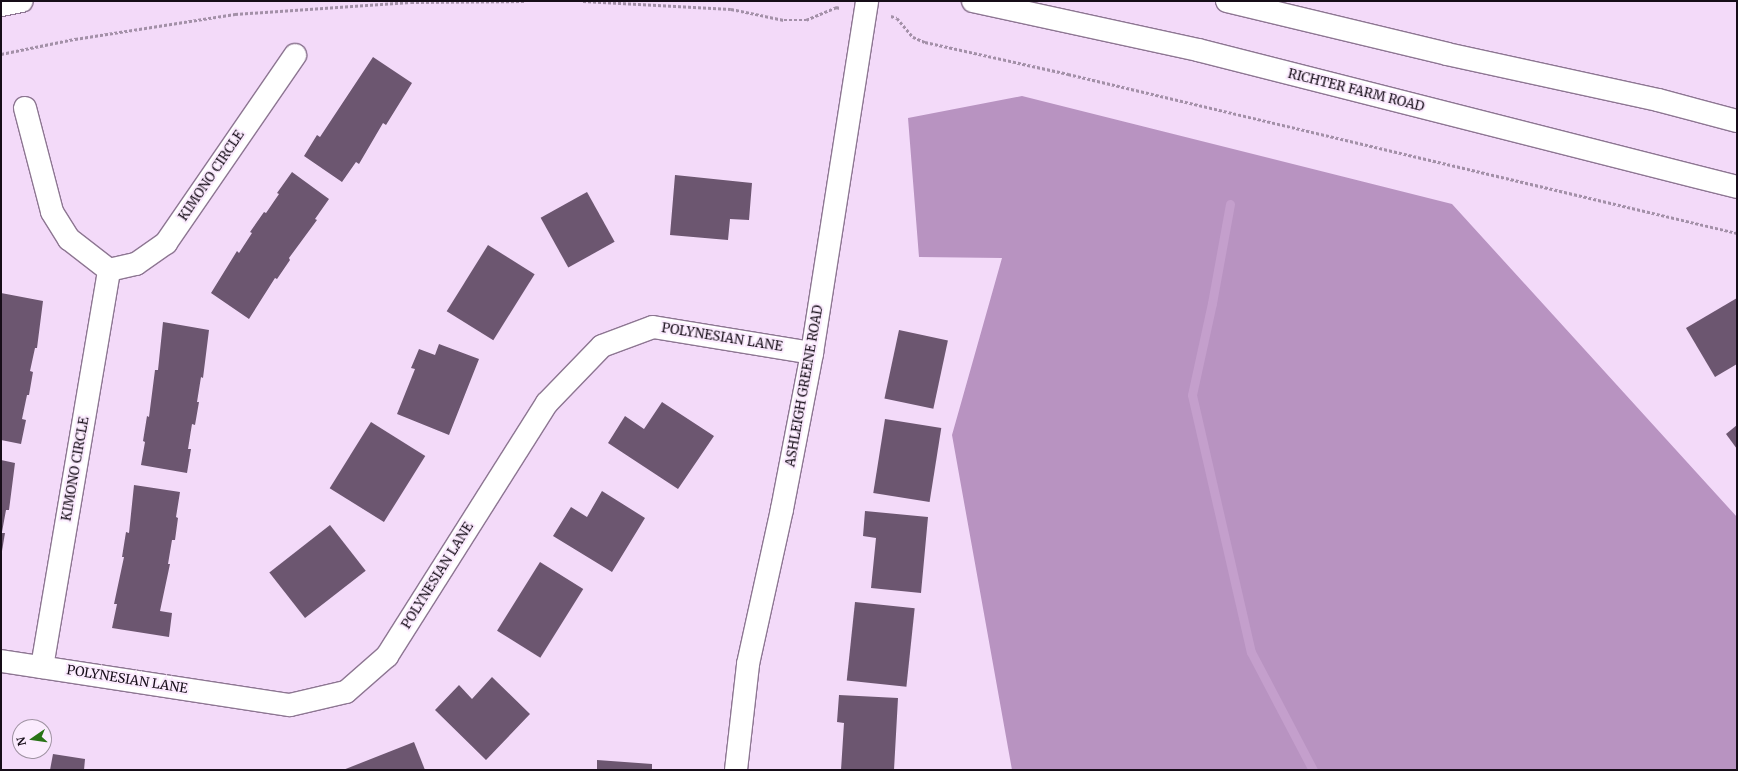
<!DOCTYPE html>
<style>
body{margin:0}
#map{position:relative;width:1738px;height:771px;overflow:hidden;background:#f3daf9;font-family:Merriweather,serif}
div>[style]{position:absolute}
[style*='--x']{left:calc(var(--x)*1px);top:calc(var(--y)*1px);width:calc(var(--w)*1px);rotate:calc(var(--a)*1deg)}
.forest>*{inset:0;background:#b893c1}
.stream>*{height:9px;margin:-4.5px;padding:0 4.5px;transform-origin:4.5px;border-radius:4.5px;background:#c49fcc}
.building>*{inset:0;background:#6c5670;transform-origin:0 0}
.path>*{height:2.5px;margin-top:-1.25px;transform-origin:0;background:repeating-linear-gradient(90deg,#a390a8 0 3px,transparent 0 5px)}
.roads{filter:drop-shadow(1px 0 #8d7692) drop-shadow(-1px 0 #8d7692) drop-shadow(0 1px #8d7692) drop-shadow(0 -1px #8d7692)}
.street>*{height:22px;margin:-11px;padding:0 11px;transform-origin:11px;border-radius:11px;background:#fff}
.secondary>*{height:22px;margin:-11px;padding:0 11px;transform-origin:11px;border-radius:11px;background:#fff}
span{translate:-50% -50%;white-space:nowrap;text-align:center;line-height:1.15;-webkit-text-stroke:4px #fbebfe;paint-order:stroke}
.street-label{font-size:13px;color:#160d18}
.frame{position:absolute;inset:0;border:2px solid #160d18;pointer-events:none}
.north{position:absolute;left:12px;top:719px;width:40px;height:40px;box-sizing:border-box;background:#fbebfe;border:1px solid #9f92a2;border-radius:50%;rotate:257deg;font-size:11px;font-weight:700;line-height:16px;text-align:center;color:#160d18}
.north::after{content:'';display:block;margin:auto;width:14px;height:18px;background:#297317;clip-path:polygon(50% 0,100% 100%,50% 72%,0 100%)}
</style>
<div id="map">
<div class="forest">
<i style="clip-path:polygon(1022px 96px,1452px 204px,1737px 517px,1737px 770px,1012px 770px,952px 435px,1002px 258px,919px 257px,908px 118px)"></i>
</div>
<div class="stream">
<i style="--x:1230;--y:204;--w:101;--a:100.3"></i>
<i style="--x:1212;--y:303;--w:94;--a:102.3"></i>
<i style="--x:1192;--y:395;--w:264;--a:77.1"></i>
<i style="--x:1251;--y:652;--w:133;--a:62.3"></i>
</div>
<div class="building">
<i style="clip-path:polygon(373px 57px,412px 83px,386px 125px,383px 123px,359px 164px,356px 162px,342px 182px,304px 156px,317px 135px,320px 137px)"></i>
<i style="clip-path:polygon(292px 172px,329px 199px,315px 219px,317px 220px,289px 258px,290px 260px,277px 279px,275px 278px,249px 319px,211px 293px,237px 251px,239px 253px,252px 233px,250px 232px,264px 212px,266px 213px,279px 194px,277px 193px)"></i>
<i style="clip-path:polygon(675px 175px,752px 183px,749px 220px,730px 219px,728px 240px,670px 235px)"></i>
<i style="left:587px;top:192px;width:57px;height:53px;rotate:61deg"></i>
<i style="left:488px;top:245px;width:55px;height:78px;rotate:32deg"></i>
<i style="clip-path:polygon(1px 293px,43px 301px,37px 348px,35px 348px,30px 371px,33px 372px,29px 395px,27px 395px,22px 419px,26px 420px,21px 444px,1px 440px)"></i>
<i style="clip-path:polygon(1737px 298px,1737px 364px,1715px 377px,1686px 328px)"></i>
<i style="clip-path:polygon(163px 322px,209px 330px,203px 378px,201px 377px,197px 402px,199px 402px,195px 425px,192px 424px,188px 449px,191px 449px,187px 473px,141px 465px,145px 442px,143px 441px,147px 416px,149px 417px,155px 370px,158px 370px)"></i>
<i style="left:899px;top:330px;width:50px;height:70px;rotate:12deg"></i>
<i style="clip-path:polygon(439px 344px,479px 359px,449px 435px,397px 414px,415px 369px,411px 368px,419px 349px,435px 355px)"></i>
<i style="clip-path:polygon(662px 402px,714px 436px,678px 489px,608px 443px,625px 416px,644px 429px)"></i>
<i style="left:885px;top:419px;width:57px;height:75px;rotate:9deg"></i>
<i style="left:371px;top:422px;width:64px;height:78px;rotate:32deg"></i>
<i style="clip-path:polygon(1737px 425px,1737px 449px,1726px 434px)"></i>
<i style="clip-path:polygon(1px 460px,15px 463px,9px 510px,6px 510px,2px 532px)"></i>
<i style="clip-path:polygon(134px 485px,180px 492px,176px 517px,178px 518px,175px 540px,172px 540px,168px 564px,170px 564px,160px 611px,172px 613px,169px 637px,112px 628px,117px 604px,114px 604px,124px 557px,122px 557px,126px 532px,129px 533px)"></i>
<i style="clip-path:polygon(602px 491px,645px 518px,612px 572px,553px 536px,571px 507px,587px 517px)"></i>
<i style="clip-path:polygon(865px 511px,928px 517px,921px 593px,871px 588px,876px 538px,863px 536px)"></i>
<i style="left:330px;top:525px;width:58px;height:77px;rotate:52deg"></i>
<i style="clip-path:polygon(1px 533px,5px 533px,2px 551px,1px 551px)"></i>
<i style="left:540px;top:562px;width:51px;height:81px;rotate:32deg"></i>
<i style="left:855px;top:602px;width:60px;height:79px;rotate:6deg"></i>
<i style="clip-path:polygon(492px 677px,530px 714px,486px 760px,435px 710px,459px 685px,472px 699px)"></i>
<i style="clip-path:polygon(839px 695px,898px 698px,894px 770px,841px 770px,844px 723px,837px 722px)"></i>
<i style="clip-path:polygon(414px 742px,425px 770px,343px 770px)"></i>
<i style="clip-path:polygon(53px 754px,85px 759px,84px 770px,50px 770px)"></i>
<i style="clip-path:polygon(597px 760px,652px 764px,652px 770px,597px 770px)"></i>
</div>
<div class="path">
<i style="--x:583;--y:1;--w:148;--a:3.1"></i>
<i style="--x:731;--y:9;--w:54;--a:11.7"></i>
<i style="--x:784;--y:20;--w:22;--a:0"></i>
<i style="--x:806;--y:20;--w:33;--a:-23"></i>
<i style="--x:836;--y:7;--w:4;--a:14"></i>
<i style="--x:891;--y:16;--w:6;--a:18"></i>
<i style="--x:897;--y:18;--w:25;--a:50"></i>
<i style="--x:913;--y:37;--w:13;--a:23"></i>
<i style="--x:925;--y:42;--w:147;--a:12.6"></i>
<i style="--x:1068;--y:74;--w:688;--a:13.37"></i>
<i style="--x:1;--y:54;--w:76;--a:-11.5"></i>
<i style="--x:75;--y:39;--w:162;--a:-8.9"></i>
<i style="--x:235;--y:14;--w:176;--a:-3.9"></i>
<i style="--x:411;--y:2;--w:113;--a:-0.5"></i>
</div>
<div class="roads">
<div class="street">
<i style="--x:25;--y:108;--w:107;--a:75.4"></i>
<i style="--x:52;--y:212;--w:32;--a:58"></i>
<i style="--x:69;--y:239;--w:51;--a:37.8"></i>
<i style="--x:1;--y:661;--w:292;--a:8.7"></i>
<i style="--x:290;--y:705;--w:57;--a:-13.1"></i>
<i style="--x:346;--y:692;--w:55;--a:-41.3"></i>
<i style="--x:387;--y:656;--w:299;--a:-57.7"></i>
<i style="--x:547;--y:403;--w:79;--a:-46"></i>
<i style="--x:602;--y:346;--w:54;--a:-20.4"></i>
<i style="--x:653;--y:327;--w:161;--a:9.3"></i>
<i style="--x:42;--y:667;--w:403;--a:-80.4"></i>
<i style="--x:109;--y:270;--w:28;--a:-13"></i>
<i style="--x:136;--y:264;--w:37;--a:-35"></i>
<i style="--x:166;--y:243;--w:228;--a:-55.5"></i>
<i style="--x:736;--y:770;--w:107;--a:-83.5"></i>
<i style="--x:748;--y:664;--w:159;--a:-77.6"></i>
<i style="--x:782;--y:509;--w:159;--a:-79.1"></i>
<i style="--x:812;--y:353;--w:356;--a:-81.1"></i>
</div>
<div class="secondary">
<i style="--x:973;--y:1;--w:230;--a:12.3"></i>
<i style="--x:1198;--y:50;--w:556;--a:14.26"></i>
<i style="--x:1227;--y:1;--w:226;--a:13.5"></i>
<i style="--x:1447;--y:54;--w:216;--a:12.3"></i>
<i style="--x:1658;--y:100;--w:82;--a:14.9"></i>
<i style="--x:1;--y:5;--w:21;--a:-11"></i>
</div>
</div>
<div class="street-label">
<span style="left:1356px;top:91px;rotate:14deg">RICHTER FARM ROAD</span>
<span style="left:212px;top:176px;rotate:-56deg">KIMONO CIRCLE</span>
<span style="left:722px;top:338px;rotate:9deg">POLYNESIAN LANE</span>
<span style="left:805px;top:386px;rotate:-80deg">ASHLEIGH GREENE ROAD</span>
<span style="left:76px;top:469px;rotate:-80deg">KIMONO CIRCLE</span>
<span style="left:438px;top:576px;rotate:-58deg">POLYNESIAN LANE</span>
<span style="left:127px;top:680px;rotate:9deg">POLYNESIAN LANE</span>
</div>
<div class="frame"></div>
<div class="north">N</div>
</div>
